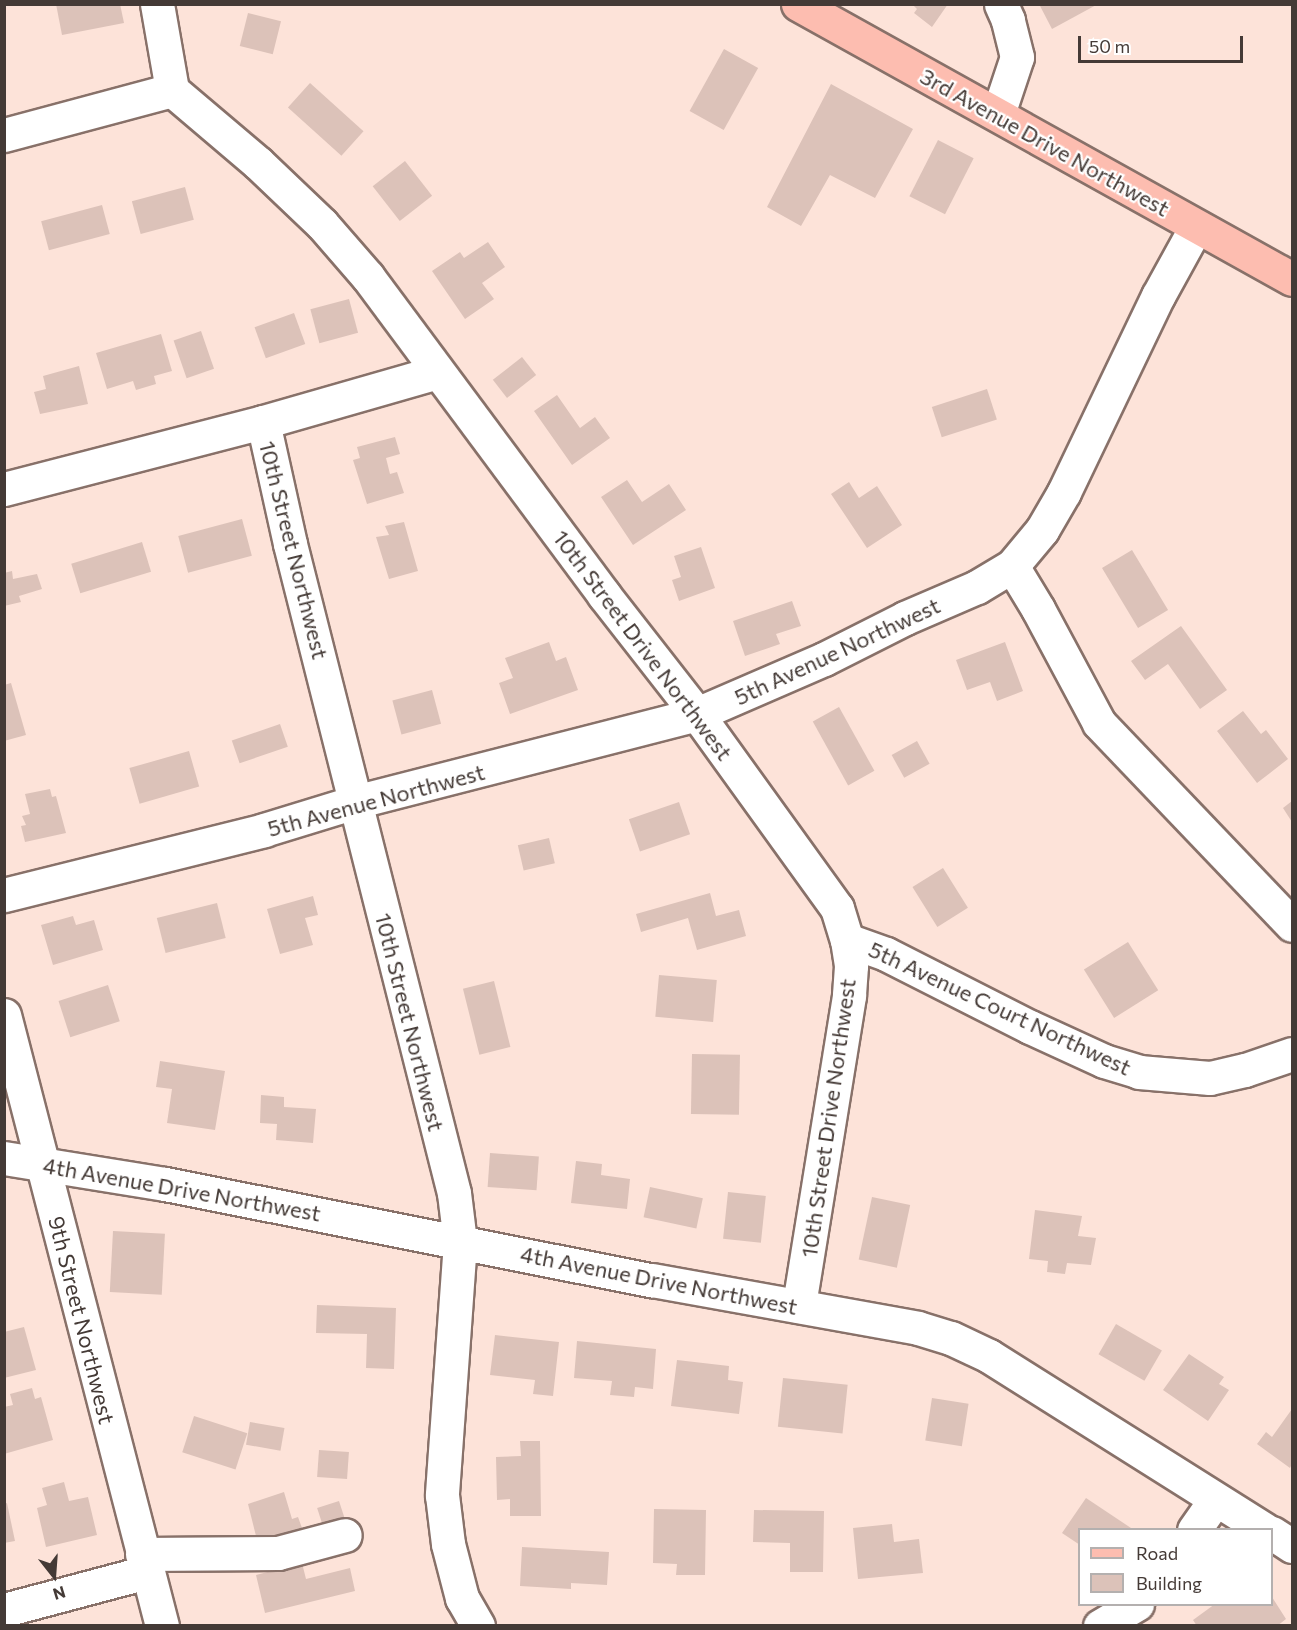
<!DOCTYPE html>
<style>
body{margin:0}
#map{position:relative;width:1297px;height:1630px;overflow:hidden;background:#fde3d9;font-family:Commissioner,sans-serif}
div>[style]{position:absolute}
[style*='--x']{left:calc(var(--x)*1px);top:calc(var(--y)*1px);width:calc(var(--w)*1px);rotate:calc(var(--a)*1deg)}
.building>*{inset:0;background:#dcc2b9;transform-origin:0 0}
.roads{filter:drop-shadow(2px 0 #887169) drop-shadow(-2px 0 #887169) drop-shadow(0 2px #887169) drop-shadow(0 -2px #887169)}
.minor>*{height:33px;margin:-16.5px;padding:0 16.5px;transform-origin:16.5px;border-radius:16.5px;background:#fff}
.major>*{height:33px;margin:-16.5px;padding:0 16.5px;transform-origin:16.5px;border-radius:16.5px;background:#fdbdb0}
span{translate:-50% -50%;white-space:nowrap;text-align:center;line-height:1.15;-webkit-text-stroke:4.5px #fff;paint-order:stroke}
.street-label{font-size:22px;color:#443a36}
.frame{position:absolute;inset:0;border:6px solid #443a36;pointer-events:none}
.legend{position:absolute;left:1078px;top:1528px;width:195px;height:78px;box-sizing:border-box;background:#fff;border:2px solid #b4b0af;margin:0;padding:8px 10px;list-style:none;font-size:18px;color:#443a36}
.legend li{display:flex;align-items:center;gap:12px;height:30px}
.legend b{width:30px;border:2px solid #b4b0af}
.north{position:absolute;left:24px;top:1546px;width:60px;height:60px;-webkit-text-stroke:4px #fff;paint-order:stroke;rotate:163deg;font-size:16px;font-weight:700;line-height:24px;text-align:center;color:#443a36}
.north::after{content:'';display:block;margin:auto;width:21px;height:27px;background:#443a36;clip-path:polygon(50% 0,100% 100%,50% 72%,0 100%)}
.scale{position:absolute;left:1078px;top:36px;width:165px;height:27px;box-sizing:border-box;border:3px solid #443a36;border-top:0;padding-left:8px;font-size:18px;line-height:21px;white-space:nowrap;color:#443a36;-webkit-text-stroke:4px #fff;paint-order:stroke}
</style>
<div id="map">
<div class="building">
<i style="clip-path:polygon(56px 4px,120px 4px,124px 23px,62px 35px)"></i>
<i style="clip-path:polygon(912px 4px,948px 4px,932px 27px,914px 13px,917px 9px)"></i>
<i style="clip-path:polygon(1039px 4px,1098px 4px,1052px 29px)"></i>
<i style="left:248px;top:13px;width:34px;height:34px;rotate:14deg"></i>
<i style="left:724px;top:49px;width:39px;height:71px;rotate:29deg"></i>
<i style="left:310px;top:83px;width:72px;height:33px;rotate:42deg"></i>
<i style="clip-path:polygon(831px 84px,913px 129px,875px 198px,830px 175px,801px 226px,767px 207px)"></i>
<i style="left:938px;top:140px;width:40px;height:63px;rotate:27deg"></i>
<i style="left:405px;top:161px;width:44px;height:41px;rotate:52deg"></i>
<i style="left:185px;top:187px;width:34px;height:55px;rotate:75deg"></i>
<i style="left:102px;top:205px;width:30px;height:63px;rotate:75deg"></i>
<i style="clip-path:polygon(488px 242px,505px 267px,482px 283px,494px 299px,465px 319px,432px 271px,460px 252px,464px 258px)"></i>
<i style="left:349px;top:299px;width:35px;height:40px;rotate:75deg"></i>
<i style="left:294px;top:313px;width:33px;height:42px;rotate:70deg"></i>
<i style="left:201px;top:331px;width:40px;height:29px;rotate:71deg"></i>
<i style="clip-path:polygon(161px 334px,172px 371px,154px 376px,156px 384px,136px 390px,133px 381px,107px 389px,96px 353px)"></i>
<i style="left:522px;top:357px;width:23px;height:37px;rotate:52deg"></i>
<i style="clip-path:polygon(79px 366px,88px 404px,40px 414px,34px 392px,46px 389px,43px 376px)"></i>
<i style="left:987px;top:389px;width:32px;height:58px;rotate:72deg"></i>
<i style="clip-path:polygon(557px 395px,580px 428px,595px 417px,610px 438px,572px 465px,534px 411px)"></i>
<i style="clip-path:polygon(395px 437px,400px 454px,386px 458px,390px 474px,397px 472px,404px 493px,367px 504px,353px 460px,360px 458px,357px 447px)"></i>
<i style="clip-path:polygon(627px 480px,642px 502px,669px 484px,686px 510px,633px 545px,601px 497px)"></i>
<i style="clip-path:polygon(849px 482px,859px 498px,877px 486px,902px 525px,867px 548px,831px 494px)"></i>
<i style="left:242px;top:519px;width:38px;height:66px;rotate:75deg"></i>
<i style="clip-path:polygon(404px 522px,418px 571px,389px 579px,376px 537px,389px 535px,385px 526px)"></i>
<i style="left:142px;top:542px;width:31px;height:74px;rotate:73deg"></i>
<i style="clip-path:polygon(701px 547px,715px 588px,679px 601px,672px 580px,681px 577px,674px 556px)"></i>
<i style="left:1132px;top:550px;width:70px;height:35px;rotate:59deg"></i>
<i style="clip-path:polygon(12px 571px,13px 579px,37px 574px,42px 589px,19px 596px,21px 602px,4px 606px,4px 573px)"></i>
<i style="clip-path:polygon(792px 601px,801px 626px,776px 634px,780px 644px,745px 656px,733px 621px)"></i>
<i style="clip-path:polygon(1181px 626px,1227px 690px,1200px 709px,1168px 664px,1145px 680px,1131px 661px)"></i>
<i style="clip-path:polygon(549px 642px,556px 661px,566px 657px,578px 690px,510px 714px,499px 683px,513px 678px,505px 658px)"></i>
<i style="clip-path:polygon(1005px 642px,1023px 691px,997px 701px,990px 682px,967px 690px,956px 660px)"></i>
<i style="clip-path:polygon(11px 683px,26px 735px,4px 741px,4px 685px)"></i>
<i style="left:432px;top:690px;width:35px;height:41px;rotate:75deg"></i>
<i style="left:839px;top:707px;width:73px;height:30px;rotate:61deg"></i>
<i style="clip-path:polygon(1243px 711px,1261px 734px,1266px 730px,1288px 759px,1257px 783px,1217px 731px)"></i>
<i style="left:280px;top:724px;width:24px;height:51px;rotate:71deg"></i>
<i style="left:917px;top:741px;width:26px;height:29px;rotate:61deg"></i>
<i style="left:189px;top:751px;width:37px;height:62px;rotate:74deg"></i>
<i style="clip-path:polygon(50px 789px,52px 797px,56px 796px,66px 833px,25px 842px,21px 826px,26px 825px,22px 816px,30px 814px,25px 794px)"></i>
<i style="clip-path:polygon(1292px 801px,1292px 822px,1283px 808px)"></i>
<i style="left:679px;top:802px;width:34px;height:53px;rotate:71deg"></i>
<i style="left:549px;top:838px;width:26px;height:32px;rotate:77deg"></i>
<i style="left:943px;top:868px;width:47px;height:36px;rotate:58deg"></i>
<i style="clip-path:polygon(710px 893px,716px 916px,739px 910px,746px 936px,697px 950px,688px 918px,641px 932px,636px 914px)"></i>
<i style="clip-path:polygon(313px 896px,318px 915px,305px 918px,313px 945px,280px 954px,267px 909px)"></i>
<i style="left:217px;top:903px;width:36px;height:62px;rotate:76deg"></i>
<i style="clip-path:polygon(73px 916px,76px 925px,94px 920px,103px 950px,53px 965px,41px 925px)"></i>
<i style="left:1128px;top:942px;width:57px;height:52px;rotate:58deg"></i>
<i style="left:659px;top:975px;width:58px;height:42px;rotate:5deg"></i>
<i style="left:494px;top:981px;width:68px;height:32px;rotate:76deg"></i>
<i style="left:108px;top:985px;width:38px;height:52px;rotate:72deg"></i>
<i style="left:692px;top:1054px;width:48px;height:60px;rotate:1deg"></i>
<i style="clip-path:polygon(160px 1061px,225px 1071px,215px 1130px,167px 1123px,172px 1089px,156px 1087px)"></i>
<i style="clip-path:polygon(261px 1095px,284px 1097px,284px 1107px,316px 1109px,313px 1143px,276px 1140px,277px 1124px,260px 1123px)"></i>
<i style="left:490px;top:1153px;width:49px;height:34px;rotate:4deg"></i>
<i style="clip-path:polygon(576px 1161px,602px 1164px,601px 1175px,630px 1179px,627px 1209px,571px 1203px)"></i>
<i style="left:650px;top:1187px;width:54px;height:31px;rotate:12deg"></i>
<i style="left:728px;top:1192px;width:38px;height:47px;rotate:6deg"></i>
<i style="left:872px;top:1197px;width:39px;height:64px;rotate:12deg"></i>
<i style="clip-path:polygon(1035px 1210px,1082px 1216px,1078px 1236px,1096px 1238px,1091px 1265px,1067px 1263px,1065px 1274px,1047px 1272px,1048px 1261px,1029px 1259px)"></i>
<i style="left:113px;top:1231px;width:52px;height:61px;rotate:3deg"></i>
<i style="clip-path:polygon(317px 1305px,396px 1308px,394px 1369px,366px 1368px,367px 1334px,316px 1333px)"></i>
<i style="left:1116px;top:1324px;width:53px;height:35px;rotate:30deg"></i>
<i style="clip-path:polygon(24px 1327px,36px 1370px,4px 1378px,4px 1332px)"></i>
<i style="clip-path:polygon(495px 1335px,559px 1342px,553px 1396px,533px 1394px,535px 1380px,490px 1375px)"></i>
<i style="clip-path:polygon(577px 1341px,656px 1349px,653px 1389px,635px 1387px,634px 1397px,610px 1395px,612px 1381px,574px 1378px)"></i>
<i style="clip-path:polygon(1189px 1354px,1224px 1377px,1219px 1384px,1229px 1390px,1208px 1421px,1163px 1390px)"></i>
<i style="clip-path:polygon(677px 1360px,729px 1366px,728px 1380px,743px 1382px,739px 1414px,671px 1406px)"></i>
<i style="left:783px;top:1378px;width:65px;height:49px;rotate:6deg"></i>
<i style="clip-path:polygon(32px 1388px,35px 1399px,41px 1397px,53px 1440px,4px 1454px,4px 1407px,13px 1405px,10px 1394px)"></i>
<i style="left:932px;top:1398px;width:37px;height:43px;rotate:9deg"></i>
<i style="clip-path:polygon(1292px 1409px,1292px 1464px,1290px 1468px,1257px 1444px,1266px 1432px,1272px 1437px)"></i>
<i style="left:194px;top:1416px;width:56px;height:38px;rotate:18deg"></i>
<i style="left:250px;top:1422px;width:35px;height:23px;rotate:10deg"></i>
<i style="clip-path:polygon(520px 1441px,540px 1441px,541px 1516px,510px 1516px,510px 1499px,497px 1500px,496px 1457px,521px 1456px)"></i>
<i style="left:319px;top:1450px;width:30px;height:27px;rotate:4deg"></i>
<i style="clip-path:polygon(64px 1482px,69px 1501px,88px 1497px,97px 1535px,46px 1547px,37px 1508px,47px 1505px,42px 1488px)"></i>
<i style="clip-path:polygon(284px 1492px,292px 1519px,298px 1517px,302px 1528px,257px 1540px,248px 1504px)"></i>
<i style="clip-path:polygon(1086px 1498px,1134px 1530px,1080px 1530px,1080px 1545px,1062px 1533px)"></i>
<i style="left:339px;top:1501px;width:20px;height:23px;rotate:72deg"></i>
<i style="clip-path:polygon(7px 1503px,15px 1541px,4px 1543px,4px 1504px)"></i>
<i style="clip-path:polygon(654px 1509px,706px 1510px,705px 1575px,676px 1575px,677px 1564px,653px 1563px)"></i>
<i style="clip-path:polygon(754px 1510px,824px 1511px,823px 1572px,790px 1572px,790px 1543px,753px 1542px)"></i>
<i style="clip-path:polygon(892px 1524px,894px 1542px,919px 1539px,923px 1573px,858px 1579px,853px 1528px)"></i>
<i style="clip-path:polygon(522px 1547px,609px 1552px,607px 1585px,571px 1583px,571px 1589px,520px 1586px)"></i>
<i style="clip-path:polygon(302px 1563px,306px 1579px,350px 1568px,355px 1591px,265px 1613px,256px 1575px)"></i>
<i style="clip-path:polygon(1272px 1597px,1286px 1619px,1277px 1626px,1197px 1626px,1193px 1620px,1215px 1604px,1272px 1604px)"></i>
</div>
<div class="roads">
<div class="minor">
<i style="--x:157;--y:4;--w:87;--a:80.1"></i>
<i style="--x:172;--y:90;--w:113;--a:40.3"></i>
<i style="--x:258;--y:163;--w:88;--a:43.6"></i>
<i style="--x:322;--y:224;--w:70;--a:49"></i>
<i style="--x:368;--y:277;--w:396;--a:53.4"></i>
<i style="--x:604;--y:595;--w:151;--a:52"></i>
<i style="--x:697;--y:714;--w:239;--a:54.2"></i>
<i style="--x:837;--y:908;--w:34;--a:73"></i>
<i style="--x:847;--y:940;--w:26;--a:81"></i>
<i style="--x:851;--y:966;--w:30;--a:94"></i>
<i style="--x:849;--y:996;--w:314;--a:99.2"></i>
<i style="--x:998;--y:114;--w:60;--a:-71.6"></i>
<i style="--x:1017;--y:57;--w:38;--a:-104"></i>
<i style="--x:1008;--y:20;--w:17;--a:-114"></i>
<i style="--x:4;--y:135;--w:174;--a:-15"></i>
<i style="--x:263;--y:422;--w:125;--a:77.5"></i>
<i style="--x:290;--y:544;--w:669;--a:75.82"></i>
<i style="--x:454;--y:1193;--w:49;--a:83"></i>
<i style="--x:460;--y:1242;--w:254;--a:94.1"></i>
<i style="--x:442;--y:1495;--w:49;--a:83"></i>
<i style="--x:448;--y:1544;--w:56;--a:75.5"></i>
<i style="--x:462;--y:1598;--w:32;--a:60"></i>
<i style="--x:4;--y:489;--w:268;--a:-14.5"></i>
<i style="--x:263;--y:422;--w:181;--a:-16"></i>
<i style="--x:1012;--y:566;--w:50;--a:58.8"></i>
<i style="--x:1038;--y:609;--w:129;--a:61.8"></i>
<i style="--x:1099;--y:723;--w:279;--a:46.3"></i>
<i style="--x:4;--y:895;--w:268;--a:-14"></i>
<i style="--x:264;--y:830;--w:95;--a:-17.1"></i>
<i style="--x:355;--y:802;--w:353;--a:-14.4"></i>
<i style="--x:697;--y:714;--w:138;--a:-23.4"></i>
<i style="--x:824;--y:659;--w:91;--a:-26.8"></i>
<i style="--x:905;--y:618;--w:78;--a:-23.3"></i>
<i style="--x:977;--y:587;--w:41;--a:-31"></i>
<i style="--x:1012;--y:566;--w:47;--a:-50.2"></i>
<i style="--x:1042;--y:530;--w:44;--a:-59.9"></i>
<i style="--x:1064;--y:492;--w:217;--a:-64.4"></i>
<i style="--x:1158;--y:296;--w:79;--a:-61.2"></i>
<i style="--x:847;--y:940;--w:41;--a:19.7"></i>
<i style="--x:886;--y:954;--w:161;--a:26.9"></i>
<i style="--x:1030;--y:1027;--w:81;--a:24.7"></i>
<i style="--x:1104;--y:1061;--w:37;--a:17"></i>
<i style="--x:1139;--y:1072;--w:71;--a:4.8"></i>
<i style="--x:1210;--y:1078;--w:36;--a:-13"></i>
<i style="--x:1245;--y:1070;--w:50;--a:-18.8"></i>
<i style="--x:4;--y:1015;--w:631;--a:75.5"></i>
<i style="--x:4;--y:1158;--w:163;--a:9.2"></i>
<i style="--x:165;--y:1184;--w:496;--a:11.2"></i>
<i style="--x:652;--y:1280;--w:270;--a:10.2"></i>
<i style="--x:918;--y:1328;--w:34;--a:17"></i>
<i style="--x:951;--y:1338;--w:42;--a:25.3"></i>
<i style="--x:989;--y:1356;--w:326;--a:32.2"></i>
<i style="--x:1194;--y:1530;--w:37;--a:-55"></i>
<i style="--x:1272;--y:1533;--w:24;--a:33"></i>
<i style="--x:142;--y:1554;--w:136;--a:-0.4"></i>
<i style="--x:278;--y:1553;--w:69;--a:-15"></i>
<i style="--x:4;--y:1610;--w:148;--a:-14.9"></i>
<i style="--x:1100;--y:1626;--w:43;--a:-30.7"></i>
</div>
<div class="major">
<i style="--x:798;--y:4;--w:565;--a:29.1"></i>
</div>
</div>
<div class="street-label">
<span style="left:1045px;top:142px;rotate:29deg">3rd Avenue Drive Northwest</span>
<span style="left:294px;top:550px;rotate:76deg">10th Street Northwest</span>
<span style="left:643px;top:645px;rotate:53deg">10th Street Drive Northwest</span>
<span style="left:837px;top:651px;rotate:-25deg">5th Avenue Northwest</span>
<span style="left:376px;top:800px;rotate:-15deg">5th Avenue Northwest</span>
<span style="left:1000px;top:1008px;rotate:25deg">5th Avenue Court Northwest</span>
<span style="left:410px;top:1022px;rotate:76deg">10th Street Northwest</span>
<span style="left:828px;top:1118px;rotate:-82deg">10th Street Drive Northwest</span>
<span style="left:182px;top:1189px;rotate:10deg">4th Avenue Drive Northwest</span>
<span style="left:659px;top:1280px;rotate:11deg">4th Avenue Drive Northwest</span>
<span style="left:82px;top:1320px;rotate:76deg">9th Street Northwest</span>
</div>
<div class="frame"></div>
<ul class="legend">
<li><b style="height:8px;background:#fdbdb0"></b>Road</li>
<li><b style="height:16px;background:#dcc2b9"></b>Building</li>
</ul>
<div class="north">N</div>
<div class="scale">50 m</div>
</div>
